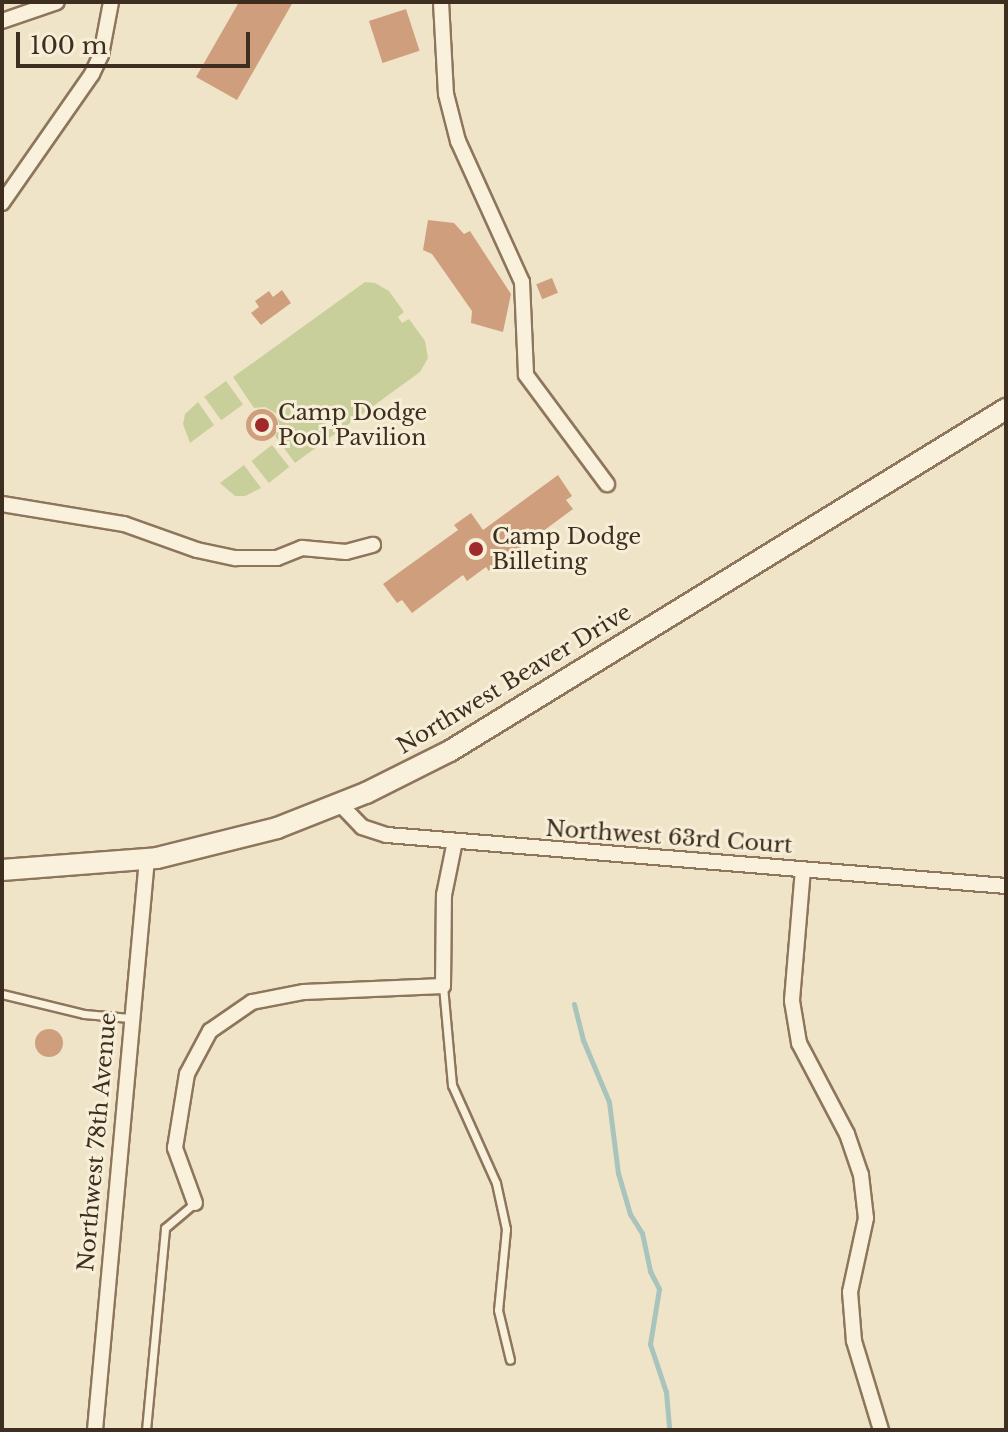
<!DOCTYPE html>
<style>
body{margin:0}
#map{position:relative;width:1008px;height:1432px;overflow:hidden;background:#f0e4c8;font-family:"Libre Baskerville",serif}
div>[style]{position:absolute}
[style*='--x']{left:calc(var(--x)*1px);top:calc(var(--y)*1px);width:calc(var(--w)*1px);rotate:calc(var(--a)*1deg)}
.green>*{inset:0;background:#c9cf9b;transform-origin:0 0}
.stream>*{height:5px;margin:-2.5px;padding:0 2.5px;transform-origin:2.5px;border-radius:2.5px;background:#a9c4bc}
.building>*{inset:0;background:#cf9f7d;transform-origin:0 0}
.round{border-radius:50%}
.roads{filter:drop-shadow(2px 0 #8d765c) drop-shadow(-2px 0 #8d765c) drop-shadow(0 2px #8d765c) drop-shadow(0 -2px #8d765c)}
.lane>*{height:7px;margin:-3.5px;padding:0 3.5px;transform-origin:3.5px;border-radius:3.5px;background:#faf1dc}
.street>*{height:14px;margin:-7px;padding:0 7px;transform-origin:7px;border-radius:7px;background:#faf1dc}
.secondary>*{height:20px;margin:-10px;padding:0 10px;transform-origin:10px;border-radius:10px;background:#faf1dc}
.dots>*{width:22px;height:22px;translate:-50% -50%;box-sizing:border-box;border:4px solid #f7eed8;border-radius:50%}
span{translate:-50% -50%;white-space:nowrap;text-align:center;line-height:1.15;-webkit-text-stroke:6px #f7eed8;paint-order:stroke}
.poi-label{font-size:22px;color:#3d2e20}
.left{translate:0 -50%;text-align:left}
.street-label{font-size:22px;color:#3d2e20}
.frame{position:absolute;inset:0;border:4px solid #3d2e20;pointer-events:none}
.scale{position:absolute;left:16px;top:32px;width:234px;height:36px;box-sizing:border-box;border:4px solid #3d2e20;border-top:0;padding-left:10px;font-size:24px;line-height:28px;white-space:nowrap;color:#3d2e20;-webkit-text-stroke:6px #f7eed8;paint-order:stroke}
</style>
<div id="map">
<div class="green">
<i style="clip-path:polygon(365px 282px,375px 283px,389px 291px,404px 312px,398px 317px,402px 323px,409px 319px,425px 341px,428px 358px,420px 372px,295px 463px,275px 436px,280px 428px,277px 414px,265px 407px,254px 408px,233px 377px)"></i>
<i style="left:226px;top:381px;width:29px;height:27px;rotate:54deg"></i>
<i style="clip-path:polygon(198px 402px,214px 425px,190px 443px,183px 424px,185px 414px)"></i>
<i style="left:272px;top:445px;width:28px;height:26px;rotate:52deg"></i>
<i style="clip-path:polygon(244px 465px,261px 488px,245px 496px,235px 496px,220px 483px)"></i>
</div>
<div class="stream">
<i style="--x:574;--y:1004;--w:37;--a:76"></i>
<i style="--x:583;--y:1040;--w:67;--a:67.2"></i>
<i style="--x:609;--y:1102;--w:72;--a:82.8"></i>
<i style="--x:618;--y:1173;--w:43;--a:73.7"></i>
<i style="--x:630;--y:1214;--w:22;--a:58"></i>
<i style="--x:642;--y:1233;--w:39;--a:78"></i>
<i style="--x:650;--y:1271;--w:20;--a:63"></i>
<i style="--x:659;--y:1289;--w:56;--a:99.3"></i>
<i style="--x:650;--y:1344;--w:51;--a:71.6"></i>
<i style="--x:666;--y:1392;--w:38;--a:85"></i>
</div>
<div class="building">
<i style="clip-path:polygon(239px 2px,293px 2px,237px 100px,196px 77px)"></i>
<i style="left:406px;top:9px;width:44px;height:39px;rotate:72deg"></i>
<i style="clip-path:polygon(428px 220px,454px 223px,464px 234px,470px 231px,511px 294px,503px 332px,471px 323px,472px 311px,432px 254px,423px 250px)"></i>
<i style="left:552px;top:278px;width:16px;height:17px;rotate:68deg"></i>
<i style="clip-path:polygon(282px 290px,291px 303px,261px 325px,251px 313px,259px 307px,255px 301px,269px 291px,273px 297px)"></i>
<i class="round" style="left:246px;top:409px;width:32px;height:32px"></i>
<i style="clip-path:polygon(558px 475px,572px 496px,566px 500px,573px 509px,489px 571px,486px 567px,467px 581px,463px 575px,412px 613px,402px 600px,397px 603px,383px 584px,458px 530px,454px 525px,471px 513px,483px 530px)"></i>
<i class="round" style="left:35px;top:1029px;width:28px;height:28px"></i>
</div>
<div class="roads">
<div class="lane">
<i style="--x:443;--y:986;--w:99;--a:84.8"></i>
<i style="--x:452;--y:1085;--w:107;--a:65.8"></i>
<i style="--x:496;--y:1183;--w:47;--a:77.7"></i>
<i style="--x:506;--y:1229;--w:81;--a:95.6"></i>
<i style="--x:498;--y:1310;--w:51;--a:76.5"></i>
<i style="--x:2;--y:994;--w:84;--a:13.7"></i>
<i style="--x:84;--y:1014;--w:46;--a:5"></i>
<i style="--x:146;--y:1430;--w:203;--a:-84.6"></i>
<i style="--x:165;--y:1228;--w:39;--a:-40"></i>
</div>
<div class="street">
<i style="--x:441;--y:2;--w:92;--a:86.9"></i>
<i style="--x:446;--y:94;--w:49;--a:75.7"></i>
<i style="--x:458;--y:141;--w:155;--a:65.6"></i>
<i style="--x:522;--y:282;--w:93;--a:87.5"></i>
<i style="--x:526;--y:375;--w:136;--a:53.4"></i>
<i style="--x:2;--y:21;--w:58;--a:-19.1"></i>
<i style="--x:2;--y:203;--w:157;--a:-55.1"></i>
<i style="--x:92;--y:74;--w:21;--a:-65"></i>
<i style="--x:101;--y:55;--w:54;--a:-79.3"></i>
<i style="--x:2;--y:504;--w:124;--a:9.3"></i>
<i style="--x:124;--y:524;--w:77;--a:19.6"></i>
<i style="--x:197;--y:550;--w:40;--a:12"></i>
<i style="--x:236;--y:558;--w:41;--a:0"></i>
<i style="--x:277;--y:558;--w:27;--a:-22"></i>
<i style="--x:302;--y:548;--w:44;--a:5.2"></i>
<i style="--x:346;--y:552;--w:28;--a:-15"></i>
<i style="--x:340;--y:804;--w:32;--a:46"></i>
<i style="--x:362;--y:827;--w:26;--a:18"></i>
<i style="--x:387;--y:835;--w:621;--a:4.71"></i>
<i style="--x:803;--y:869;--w:132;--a:94.8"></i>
<i style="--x:792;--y:1001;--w:43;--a:80.5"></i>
<i style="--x:799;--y:1043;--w:103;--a:62.2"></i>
<i style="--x:847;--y:1134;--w:43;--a:71.1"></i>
<i style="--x:861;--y:1175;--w:43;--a:83.4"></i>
<i style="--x:866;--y:1218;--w:76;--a:102.2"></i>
<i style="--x:850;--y:1292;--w:49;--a:85.3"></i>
<i style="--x:854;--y:1341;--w:93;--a:73.1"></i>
<i style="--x:195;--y:1203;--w:59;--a:-110"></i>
<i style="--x:175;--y:1148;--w:75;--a:-80.8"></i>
<i style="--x:187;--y:1074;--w:49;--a:-61.9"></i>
<i style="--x:210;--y:1031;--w:51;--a:-34.6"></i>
<i style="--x:252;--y:1002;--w:53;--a:-10.9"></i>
<i style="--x:304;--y:992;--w:139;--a:-2.5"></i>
<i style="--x:443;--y:986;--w:91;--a:-89.4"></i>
<i style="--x:444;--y:895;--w:55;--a:-78.5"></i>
<i style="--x:95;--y:1430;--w:573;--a:-84.8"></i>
</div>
<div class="secondary">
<i style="--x:2;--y:870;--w:155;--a:-4.4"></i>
<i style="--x:157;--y:858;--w:124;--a:-14"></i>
<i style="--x:277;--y:828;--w:96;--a:-21.5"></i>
<i style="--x:366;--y:793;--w:94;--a:-26.6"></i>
<i style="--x:450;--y:751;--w:653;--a:-31.6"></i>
</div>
</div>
<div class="dots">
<i style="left:262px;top:425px;background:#9e2a2b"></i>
<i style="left:476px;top:549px;background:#9e2a2b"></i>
</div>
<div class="poi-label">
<span class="left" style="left:278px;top:425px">Camp Dodge<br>Pool Pavilion</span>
<span class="left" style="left:492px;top:549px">Camp Dodge<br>Billeting</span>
</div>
<div class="street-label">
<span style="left:514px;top:679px;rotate:-31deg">Northwest Beaver Drive</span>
<span style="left:669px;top:837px;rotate:4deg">Northwest 63rd Court</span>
<span style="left:97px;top:1142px;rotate:-85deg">Northwest 78th Avenue</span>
</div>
<div class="frame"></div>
<div class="scale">100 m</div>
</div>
